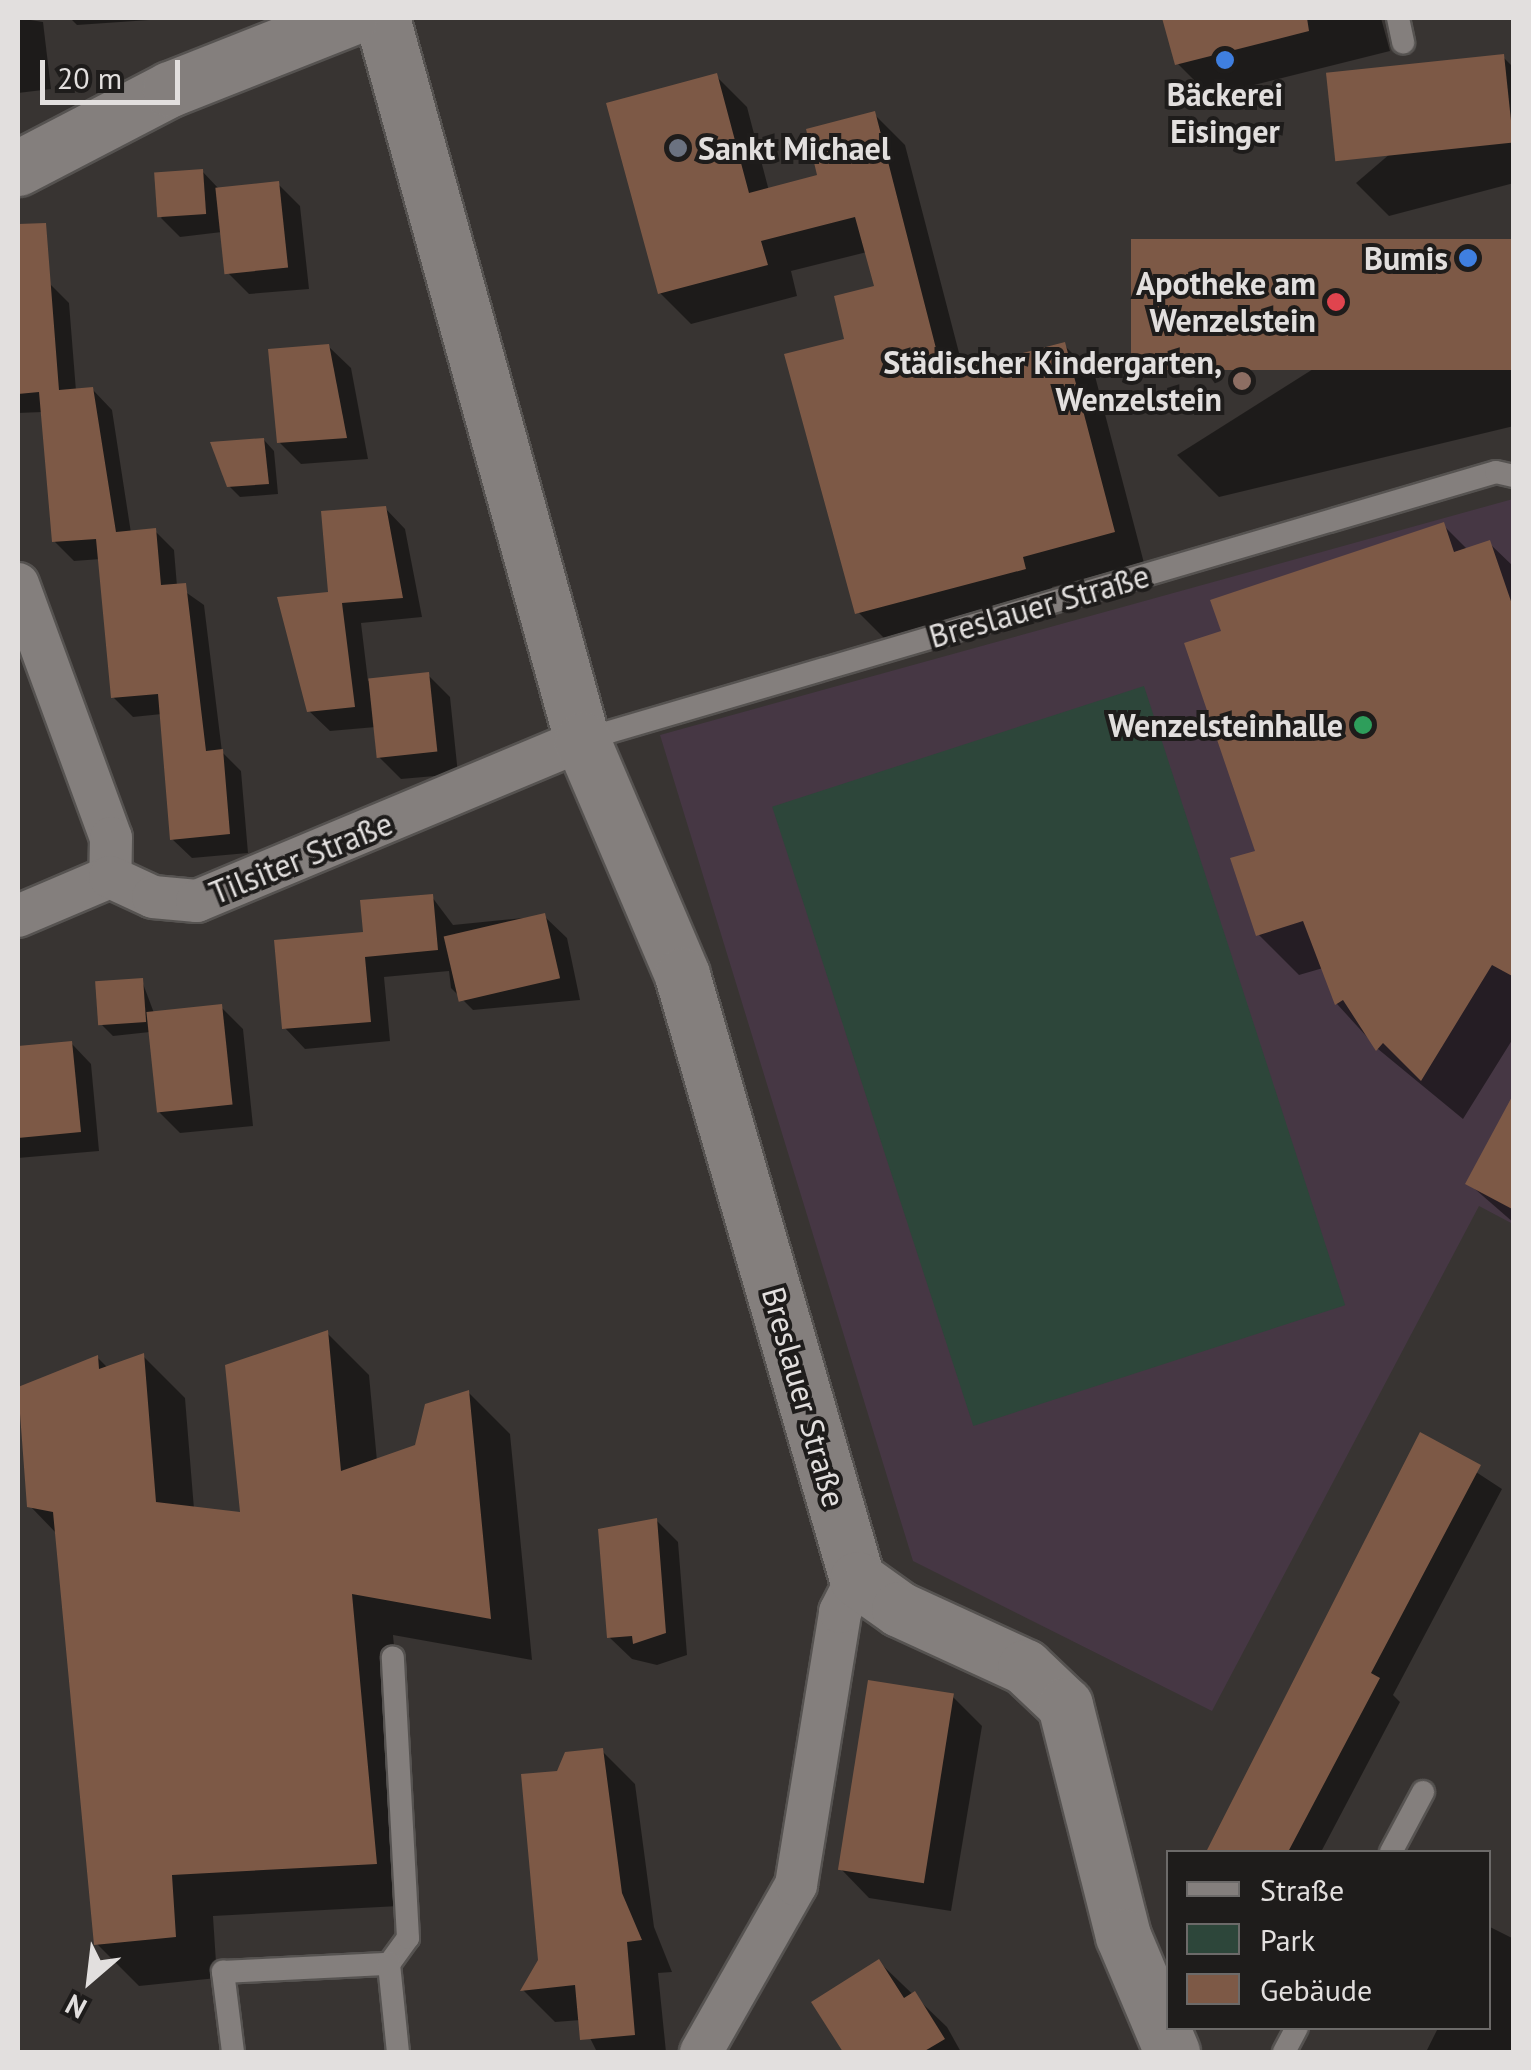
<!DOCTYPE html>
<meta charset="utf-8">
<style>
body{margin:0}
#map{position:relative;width:1531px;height:2070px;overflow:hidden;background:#383432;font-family:"PT Sans",sans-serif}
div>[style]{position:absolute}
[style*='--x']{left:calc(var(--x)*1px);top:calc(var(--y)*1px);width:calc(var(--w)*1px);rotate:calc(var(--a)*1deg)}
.education>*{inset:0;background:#463744}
.green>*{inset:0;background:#2d463a;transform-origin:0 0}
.shadow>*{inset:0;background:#0007}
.building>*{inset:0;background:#7d5946;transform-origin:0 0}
.roads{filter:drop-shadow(2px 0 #565351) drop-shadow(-2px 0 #565351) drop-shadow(0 2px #565351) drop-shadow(0 -2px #565351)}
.service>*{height:22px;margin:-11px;padding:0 11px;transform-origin:11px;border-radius:11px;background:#847f7d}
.minor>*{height:42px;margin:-21px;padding:0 21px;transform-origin:21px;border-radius:21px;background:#847f7d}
.tertiary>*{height:55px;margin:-27.5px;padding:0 27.5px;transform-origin:27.5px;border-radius:27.5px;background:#847f7d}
.dots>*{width:28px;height:28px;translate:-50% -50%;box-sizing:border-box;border:5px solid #1e1c1b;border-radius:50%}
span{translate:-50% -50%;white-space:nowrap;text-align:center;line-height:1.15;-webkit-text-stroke:8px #1e1c1b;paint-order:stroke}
.poi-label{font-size:32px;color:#e2dfde;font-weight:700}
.left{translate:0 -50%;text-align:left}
.right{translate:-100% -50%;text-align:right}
.street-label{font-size:32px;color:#e2dfde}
.frame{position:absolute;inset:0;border:20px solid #e2dfde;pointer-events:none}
.legend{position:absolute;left:1166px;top:1850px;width:325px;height:180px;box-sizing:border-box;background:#1e1c1b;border:2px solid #6c6a69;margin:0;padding:12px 18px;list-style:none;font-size:30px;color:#e2dfde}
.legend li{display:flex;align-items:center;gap:20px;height:50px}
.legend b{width:50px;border:2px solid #6c6a69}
.north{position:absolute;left:40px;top:1930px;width:100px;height:100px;-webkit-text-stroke:8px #1e1c1b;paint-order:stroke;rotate:208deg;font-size:28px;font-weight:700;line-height:40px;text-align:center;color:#e2dfde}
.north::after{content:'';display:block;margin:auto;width:35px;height:45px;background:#e2dfde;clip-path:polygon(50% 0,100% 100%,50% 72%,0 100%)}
.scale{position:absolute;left:40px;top:60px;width:140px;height:45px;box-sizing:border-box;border:5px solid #e2dfde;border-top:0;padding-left:12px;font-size:30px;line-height:35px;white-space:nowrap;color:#e2dfde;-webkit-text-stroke:8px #1e1c1b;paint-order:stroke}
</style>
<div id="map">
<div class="education">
<i style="clip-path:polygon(1513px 499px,1513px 1224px,1479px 1206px,1212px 1711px,913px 1561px,660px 735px)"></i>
</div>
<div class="green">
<i style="left:1144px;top:686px;width:651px;height:391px;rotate:72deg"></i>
</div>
<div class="shadow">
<i style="clip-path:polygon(18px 18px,43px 22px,51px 89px,18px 93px)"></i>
<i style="clip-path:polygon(70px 18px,178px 18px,77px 25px)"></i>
<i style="clip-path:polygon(1165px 18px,1381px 18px,1390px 51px,1210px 96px,1177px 63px)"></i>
<i style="clip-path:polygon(1503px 57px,1514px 68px,1514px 183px,1389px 216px,1356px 183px)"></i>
<i style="clip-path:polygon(716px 76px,747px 107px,769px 191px,820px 177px,874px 114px,905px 145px,964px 372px,1064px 345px,1095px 376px,1144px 563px,1052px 587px,1055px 600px,889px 643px,858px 612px,847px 341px,877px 288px,867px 252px,791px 271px,797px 296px,691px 324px,660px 293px)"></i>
<i style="clip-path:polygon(202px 171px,219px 189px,278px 184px,300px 206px,309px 289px,249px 294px,227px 272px,222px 232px,180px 237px,161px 218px)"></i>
<i style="clip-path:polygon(1514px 242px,1514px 426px,1219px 497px,1177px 455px)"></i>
<i style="clip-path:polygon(49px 283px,69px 303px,76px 391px,93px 390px,112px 410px,131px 533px,155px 531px,174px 550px,177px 586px,204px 605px,222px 752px,241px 771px,248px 853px,192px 858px,172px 839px,162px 714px,133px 717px,113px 697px,101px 559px,74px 561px,54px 541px,43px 412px,18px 413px,18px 286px)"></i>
<i style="clip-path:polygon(328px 346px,351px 368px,368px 459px,301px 464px,279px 442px)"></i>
<i style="clip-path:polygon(264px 440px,274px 451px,278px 494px,240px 497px,229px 486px)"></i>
<i style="clip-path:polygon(385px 508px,405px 529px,422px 617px,361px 623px,368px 681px,428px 675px,450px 697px,458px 774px,401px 779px,379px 757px,376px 727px,330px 731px,309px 711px,331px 595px)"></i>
<i style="clip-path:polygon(1443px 525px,1468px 550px,1489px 543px,1514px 567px,1514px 1037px,1463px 1119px,1378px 1049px,1337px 1004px,1323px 968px,1299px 975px,1258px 934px,1258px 852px,1224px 632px)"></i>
<i style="clip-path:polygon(432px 897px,453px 925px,544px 916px,567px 938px,580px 1000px,473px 1010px,451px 988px,449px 971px,384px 977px,390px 1041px,305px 1049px,285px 1028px,365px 934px)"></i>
<i style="clip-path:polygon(142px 981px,154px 1013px,221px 1007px,243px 1029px,253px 1126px,180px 1133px,158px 1111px,150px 1032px,113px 1036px,102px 1025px)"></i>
<i style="clip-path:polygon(72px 1044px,91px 1064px,99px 1151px,18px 1158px,18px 1049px)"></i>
<i style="clip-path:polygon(1514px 1098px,1514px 1223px,1468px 1183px)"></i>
<i style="clip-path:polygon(327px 1333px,369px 1375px,377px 1461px,417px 1446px,468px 1392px,510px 1434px,532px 1660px,393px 1635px,418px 1905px,213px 1916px,217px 1978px,139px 1986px,97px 1944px,57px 1534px,30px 1506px,98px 1358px,109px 1369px,143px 1356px,185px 1398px,194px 1509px,243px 1515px)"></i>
<i style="clip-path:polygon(1421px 1436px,1502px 1489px,1393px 1695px,1400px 1702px,1321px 1852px,1209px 1852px)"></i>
<i style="clip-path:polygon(656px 1520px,678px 1542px,687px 1655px,657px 1665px,632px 1659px,609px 1637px)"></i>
<i style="clip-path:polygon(952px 1696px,982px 1726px,951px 1911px,869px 1898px,840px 1868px)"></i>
<i style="clip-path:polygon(602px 1751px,635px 1784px,654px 1927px,672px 1972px,658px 1973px,666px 2052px,597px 2052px,581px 2020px,555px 2022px,523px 1990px,541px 1961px,559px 1773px)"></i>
<i style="clip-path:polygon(1488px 1926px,1514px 1939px,1514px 2052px,1426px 2052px,1438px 2028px,1488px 2028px)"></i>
<i style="clip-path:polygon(879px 1962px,947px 2027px,961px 2052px,846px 2052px,814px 2002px)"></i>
</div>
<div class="building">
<i style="clip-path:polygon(1162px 18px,1307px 18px,1309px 31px,1175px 65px)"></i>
<i style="left:1504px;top:54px;width:89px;height:179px;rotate:84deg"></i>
<i style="clip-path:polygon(717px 73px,749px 193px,817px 175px,806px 129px,875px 111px,939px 360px,951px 357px,954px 371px,1065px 342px,1115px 532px,1023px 557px,1026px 569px,855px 614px,784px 354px,844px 339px,834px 296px,874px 286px,855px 217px,761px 241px,768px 265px,658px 294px,606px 103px)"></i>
<i style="left:203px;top:169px;width:45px;height:49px;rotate:86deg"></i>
<i style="left:279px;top:181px;width:87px;height:64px;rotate:84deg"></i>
<i style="clip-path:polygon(46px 223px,59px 390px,93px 387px,116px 532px,156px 528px,161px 585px,186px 583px,206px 751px,223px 749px,230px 834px,170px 840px,158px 694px,111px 698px,96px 539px,52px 542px,39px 392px,18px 394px,18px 224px)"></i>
<i style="left:1514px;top:239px;width:131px;height:383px;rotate:90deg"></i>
<i style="clip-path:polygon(329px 344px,347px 438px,277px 443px,268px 349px)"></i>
<i style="clip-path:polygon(264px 438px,269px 484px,227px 487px,210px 442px)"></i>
<i style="clip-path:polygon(386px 506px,403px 598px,342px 603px,355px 707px,307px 712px,277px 597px,328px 592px,321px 511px)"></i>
<i style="clip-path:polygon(1444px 522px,1454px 552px,1490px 540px,1514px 610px,1514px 977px,1492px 965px,1421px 1081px,1383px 1043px,1376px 1051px,1343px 1000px,1335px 1005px,1303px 921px,1256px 936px,1230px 858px,1255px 851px,1184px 643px,1221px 631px,1210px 600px)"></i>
<i style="left:429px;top:672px;width:80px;height:61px;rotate:84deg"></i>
<i style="clip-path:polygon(433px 894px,438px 950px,365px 957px,371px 1022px,282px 1029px,274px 940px,363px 932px,360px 900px)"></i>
<i style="left:545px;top:913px;width:67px;height:104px;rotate:77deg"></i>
<i style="left:143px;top:978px;width:44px;height:48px;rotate:86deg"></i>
<i style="left:222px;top:1004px;width:101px;height:76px;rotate:84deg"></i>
<i style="clip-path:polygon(72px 1041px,81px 1132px,18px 1138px,18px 1046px)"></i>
<i style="clip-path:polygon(1514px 1093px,1514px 1210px,1465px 1184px)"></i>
<i style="clip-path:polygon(328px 1330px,341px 1471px,415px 1445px,425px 1404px,469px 1390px,491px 1619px,352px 1594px,377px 1864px,172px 1875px,176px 1937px,94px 1945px,53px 1512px,27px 1507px,18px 1387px,98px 1355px,99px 1369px,144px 1353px,156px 1502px,240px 1512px,225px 1365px)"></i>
<i style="clip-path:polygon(1420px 1432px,1481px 1465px,1371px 1673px,1380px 1678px,1288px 1852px,1206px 1852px)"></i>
<i style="clip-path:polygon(657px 1518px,666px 1633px,633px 1644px,632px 1636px,607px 1638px,598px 1529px)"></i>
<i style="left:868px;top:1680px;width:87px;height:192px;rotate:9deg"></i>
<i style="clip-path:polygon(603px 1748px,622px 1893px,642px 1940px,627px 1942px,635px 2035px,580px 2040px,575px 1985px,520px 1991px,538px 1960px,521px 1774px,557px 1771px,565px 1752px)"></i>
<i style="clip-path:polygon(879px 1959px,904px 1998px,915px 1991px,945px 2039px,923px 2052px,843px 2052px,811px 2002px)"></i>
</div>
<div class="roads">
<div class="service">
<i style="--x:1398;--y:18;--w:25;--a:78"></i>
<i style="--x:582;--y:740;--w:952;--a:-16.34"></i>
<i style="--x:1496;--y:472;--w:18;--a:13"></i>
<i style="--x:1391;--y:1852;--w:68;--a:-61.9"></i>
<i style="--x:389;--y:1964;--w:32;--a:-54"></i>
<i style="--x:408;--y:1938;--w:281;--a:-93.1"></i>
<i style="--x:233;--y:2052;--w:81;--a:-97.1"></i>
<i style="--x:223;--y:1972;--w:166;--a:-2.8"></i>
<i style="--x:389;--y:1964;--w:88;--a:84.2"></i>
<i style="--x:1284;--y:2052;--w:27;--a:-62"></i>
</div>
<div class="minor">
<i style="--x:18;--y:584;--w:270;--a:69.9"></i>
<i style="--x:111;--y:838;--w:39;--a:91"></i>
<i style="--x:18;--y:916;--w:100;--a:-23"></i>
<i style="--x:110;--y:877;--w:47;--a:24.9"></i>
<i style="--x:153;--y:897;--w:44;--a:5.2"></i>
<i style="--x:197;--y:901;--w:417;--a:-22.7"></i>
<i style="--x:701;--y:2052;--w:192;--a:-60.4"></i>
<i style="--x:796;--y:1885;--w:277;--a:-80.8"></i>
<i style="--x:840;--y:1612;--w:37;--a:-63"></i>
</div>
<div class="tertiary">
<i style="--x:382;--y:18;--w:749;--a:74.52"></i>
<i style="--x:582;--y:740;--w:255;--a:66.9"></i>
<i style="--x:682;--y:975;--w:629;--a:73.84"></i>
<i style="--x:857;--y:1579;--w:52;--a:35.5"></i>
<i style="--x:899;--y:1609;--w:139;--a:24.7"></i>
<i style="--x:1025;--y:1667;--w:55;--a:43.5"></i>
<i style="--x:1065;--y:1705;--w:238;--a:75.9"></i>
<i style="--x:1123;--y:1936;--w:126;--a:67.1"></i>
<i style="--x:18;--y:168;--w:171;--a:-27.5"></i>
<i style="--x:170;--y:89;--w:193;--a:-21.6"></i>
</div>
</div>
<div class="dots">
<i style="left:1225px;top:60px;background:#3f7fe0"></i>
<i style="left:678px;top:148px;background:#6b7280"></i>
<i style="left:1468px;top:258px;background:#3f7fe0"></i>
<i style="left:1336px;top:302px;background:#e0444e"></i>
<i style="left:1242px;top:381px;background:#8d6e63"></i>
<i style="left:1363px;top:725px;background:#2e9e5b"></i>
</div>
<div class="poi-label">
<span style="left:1225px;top:113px">Bäckerei<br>Eisinger</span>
<span class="left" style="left:698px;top:148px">Sankt Michael</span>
<span class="right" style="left:1448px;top:258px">Bumis</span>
<span class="right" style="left:1316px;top:302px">Apotheke am<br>Wenzelstein</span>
<span class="right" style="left:1222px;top:381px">Städischer Kindergarten,<br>Wenzelstein</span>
<span class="right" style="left:1343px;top:725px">Wenzelsteinhalle</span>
</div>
<div class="street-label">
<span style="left:1039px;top:606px;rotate:-16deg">Breslauer Straße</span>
<span style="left:301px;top:858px;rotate:-22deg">Tilsiter Straße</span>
<span style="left:804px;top:1397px;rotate:74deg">Breslauer Straße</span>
</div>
<div class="frame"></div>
<ul class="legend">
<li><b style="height:12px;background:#847f7d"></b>Straße</li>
<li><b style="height:28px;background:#2d463a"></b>Park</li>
<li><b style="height:28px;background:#7d5946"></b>Gebäude</li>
</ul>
<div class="north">N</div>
<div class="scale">20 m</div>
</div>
